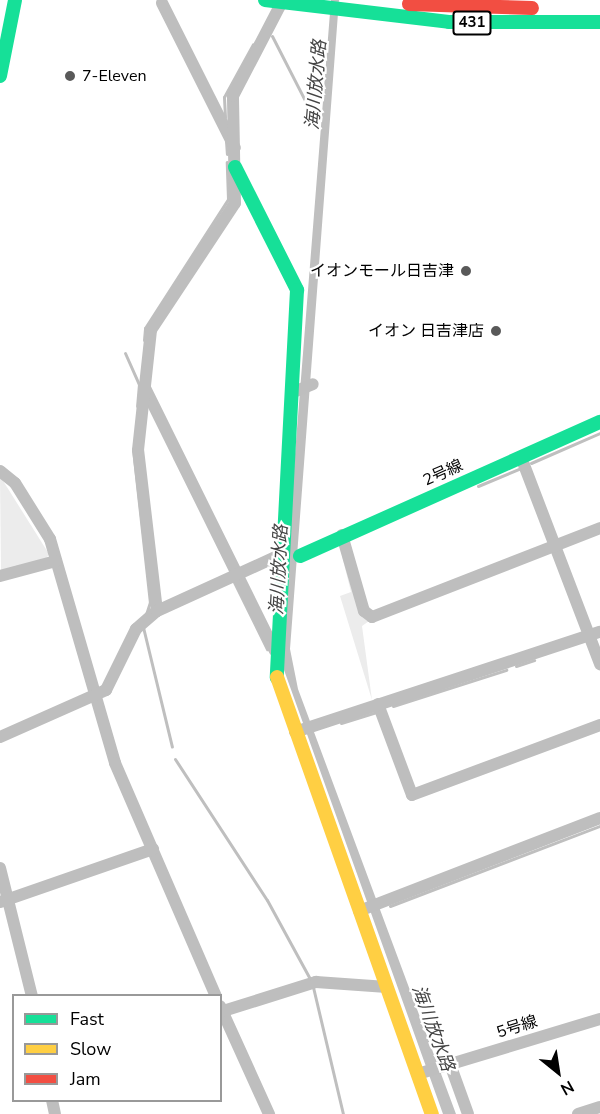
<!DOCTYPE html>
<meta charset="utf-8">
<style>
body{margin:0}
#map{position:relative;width:600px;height:1114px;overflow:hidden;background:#fff;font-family:"Nunito Sans","Noto Sans JP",sans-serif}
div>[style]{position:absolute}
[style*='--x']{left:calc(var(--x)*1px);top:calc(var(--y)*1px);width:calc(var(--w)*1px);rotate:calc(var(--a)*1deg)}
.green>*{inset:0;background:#ececec}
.water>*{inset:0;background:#bfbfbf}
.stream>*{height:3px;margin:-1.5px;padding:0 1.5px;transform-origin:1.5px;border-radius:1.5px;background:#bfbfbf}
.street>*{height:12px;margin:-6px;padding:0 6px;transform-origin:6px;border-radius:6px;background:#bebebe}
.fast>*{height:14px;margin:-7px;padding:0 7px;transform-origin:7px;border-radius:7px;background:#16e098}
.slow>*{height:14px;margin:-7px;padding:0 7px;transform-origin:7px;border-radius:7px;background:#ffcf43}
.jam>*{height:14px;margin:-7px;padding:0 7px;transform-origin:7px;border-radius:7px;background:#f24e42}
.dots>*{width:16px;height:16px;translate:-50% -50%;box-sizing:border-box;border:3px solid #fff;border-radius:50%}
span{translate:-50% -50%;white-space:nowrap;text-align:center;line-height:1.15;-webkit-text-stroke:4.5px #fff;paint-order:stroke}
.shield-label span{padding:2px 4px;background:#fff;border:2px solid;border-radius:4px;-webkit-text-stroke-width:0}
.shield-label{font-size:15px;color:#000;font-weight:700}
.poi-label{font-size:16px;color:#000}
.left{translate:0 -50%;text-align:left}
.right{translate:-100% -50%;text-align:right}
.street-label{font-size:16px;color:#000}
.water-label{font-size:18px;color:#444;font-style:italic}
.legend{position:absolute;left:12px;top:994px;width:210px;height:108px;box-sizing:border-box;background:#fff;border:2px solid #999;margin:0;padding:8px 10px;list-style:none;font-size:18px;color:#000}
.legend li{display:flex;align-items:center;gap:12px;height:30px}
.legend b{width:30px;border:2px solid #999}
.north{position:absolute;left:528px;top:1042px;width:60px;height:60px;-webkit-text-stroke:4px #fff;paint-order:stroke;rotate:150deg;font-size:16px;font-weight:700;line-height:24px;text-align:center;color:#000}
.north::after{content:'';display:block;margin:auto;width:21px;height:27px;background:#000;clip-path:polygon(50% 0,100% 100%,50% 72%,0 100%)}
</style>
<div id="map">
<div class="green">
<i style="clip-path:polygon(0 476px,49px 554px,46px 559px,1px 571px)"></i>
<i style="clip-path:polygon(339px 544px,372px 619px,362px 626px,372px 700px,340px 596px,351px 592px)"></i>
</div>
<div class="water">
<i style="clip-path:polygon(331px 0,339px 0,290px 649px,298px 689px,456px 1114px,443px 1114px,279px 656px)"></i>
</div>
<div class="stream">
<i style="--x:272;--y:36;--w:88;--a:62.9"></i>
<i style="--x:225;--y:117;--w:20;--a:-93"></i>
<i style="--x:224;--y:97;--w:60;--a:-61.3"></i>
<i style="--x:226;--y:141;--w:13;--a:86"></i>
<i style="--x:144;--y:340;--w:12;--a:-85"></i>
<i style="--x:145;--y:328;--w:153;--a:-57.2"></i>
<i style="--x:228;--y:199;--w:37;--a:-92"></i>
<i style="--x:125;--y:353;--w:34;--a:66"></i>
<i style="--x:139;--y:384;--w:22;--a:95"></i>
<i style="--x:133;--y:449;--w:154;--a:83.7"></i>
<i style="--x:150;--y:602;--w:16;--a:108"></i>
<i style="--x:531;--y:463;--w:75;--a:-23.5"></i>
<i style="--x:478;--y:486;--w:47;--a:-22.7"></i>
<i style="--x:234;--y:582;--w:75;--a:63.8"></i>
<i style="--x:143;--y:627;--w:123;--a:76.4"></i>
<i style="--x:516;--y:666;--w:19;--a:-18"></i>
<i style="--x:393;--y:706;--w:119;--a:-17.7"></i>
<i style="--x:341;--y:723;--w:37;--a:-17"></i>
<i style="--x:175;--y:759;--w:168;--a:56.9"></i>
<i style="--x:267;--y:900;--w:90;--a:61.4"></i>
<i style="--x:390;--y:906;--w:225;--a:-20.9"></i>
<i style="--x:313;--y:987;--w:130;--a:76.7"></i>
</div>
<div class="street">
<i style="--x:162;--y:3;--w:162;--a:63.3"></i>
<i style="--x:145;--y:388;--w:293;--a:63.7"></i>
<i style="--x:296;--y:391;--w:18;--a:-22"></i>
<i style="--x:521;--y:457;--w:222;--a:69.1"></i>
<i style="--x:0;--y:471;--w:19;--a:39"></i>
<i style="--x:15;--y:483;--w:66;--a:58"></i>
<i style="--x:50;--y:539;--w:233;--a:73.8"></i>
<i style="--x:115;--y:763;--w:254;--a:66.6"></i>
<i style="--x:342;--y:535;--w:79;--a:73.9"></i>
<i style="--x:364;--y:611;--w:10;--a:37"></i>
<i style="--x:372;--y:617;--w:245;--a:-21.3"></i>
<i style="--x:0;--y:576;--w:58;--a:-15"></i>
<i style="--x:157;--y:611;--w:162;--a:-96.7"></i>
<i style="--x:138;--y:450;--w:121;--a:-83.8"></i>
<i style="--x:151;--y:330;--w:152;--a:-56.5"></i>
<i style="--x:235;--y:203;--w:107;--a:-91.1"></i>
<i style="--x:233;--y:96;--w:106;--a:-62.5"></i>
<i style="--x:378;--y:704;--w:97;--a:69.5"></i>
<i style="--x:412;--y:795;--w:201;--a:-20.4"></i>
<i style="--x:295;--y:732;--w:321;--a:-18.2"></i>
<i style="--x:0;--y:737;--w:116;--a:-23.9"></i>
<i style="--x:106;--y:690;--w:68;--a:-63.8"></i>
<i style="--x:136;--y:629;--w:28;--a:-41"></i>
<i style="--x:157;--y:611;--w:135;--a:-24.5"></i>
<i style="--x:0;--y:868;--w:132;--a:76"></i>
<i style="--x:0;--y:902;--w:162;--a:-19.1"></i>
<i style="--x:359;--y:911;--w:258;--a:-21.1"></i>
<i style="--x:220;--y:1006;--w:119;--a:65.6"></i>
<i style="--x:220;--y:1012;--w:101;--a:-17.4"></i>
<i style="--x:316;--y:982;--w:71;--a:4"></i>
<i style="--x:450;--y:1064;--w:53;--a:70.2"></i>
<i style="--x:421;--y:1073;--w:187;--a:-16.8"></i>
<i style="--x:52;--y:1100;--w:14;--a:78"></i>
<i style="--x:578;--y:1114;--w:23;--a:-18"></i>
</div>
<div class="fast">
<i style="--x:265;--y:0;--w:185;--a:6.8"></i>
<i style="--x:449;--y:22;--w:151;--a:0"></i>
<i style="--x:0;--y:76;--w:77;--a:-78.8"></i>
<i style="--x:235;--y:167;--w:138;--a:63.2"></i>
<i style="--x:297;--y:290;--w:388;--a:93"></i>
<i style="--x:300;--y:556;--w:329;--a:-24.1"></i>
</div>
<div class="slow">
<i style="--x:277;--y:677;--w:464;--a:70.5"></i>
</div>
<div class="jam">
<i style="--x:409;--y:4;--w:123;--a:1.9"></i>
</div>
<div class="dots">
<i style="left:70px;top:76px;background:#595959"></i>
<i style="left:466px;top:271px;background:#595959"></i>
<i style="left:496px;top:331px;background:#595959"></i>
</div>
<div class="shield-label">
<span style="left:472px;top:23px">431</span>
</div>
<div class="poi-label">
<span class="left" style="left:82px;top:76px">7-Eleven</span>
<span class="right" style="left:454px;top:271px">イオンモール日吉津</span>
<span class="right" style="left:484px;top:331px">イオン 日吉津店</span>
</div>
<div class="street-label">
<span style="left:443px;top:473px;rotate:-24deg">2号線</span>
<span style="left:517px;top:1027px;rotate:-17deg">5号線</span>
</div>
<div class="water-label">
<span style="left:316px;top:85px;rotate:-85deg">海川放水路</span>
<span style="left:279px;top:570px;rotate:-87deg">海川放水路</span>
<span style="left:433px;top:1028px;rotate:70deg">海川放水路</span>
</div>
<ul class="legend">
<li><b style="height:8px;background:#16e098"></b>Fast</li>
<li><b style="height:8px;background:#ffcf43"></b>Slow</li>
<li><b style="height:8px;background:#f24e42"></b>Jam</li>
</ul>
<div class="north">N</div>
</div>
